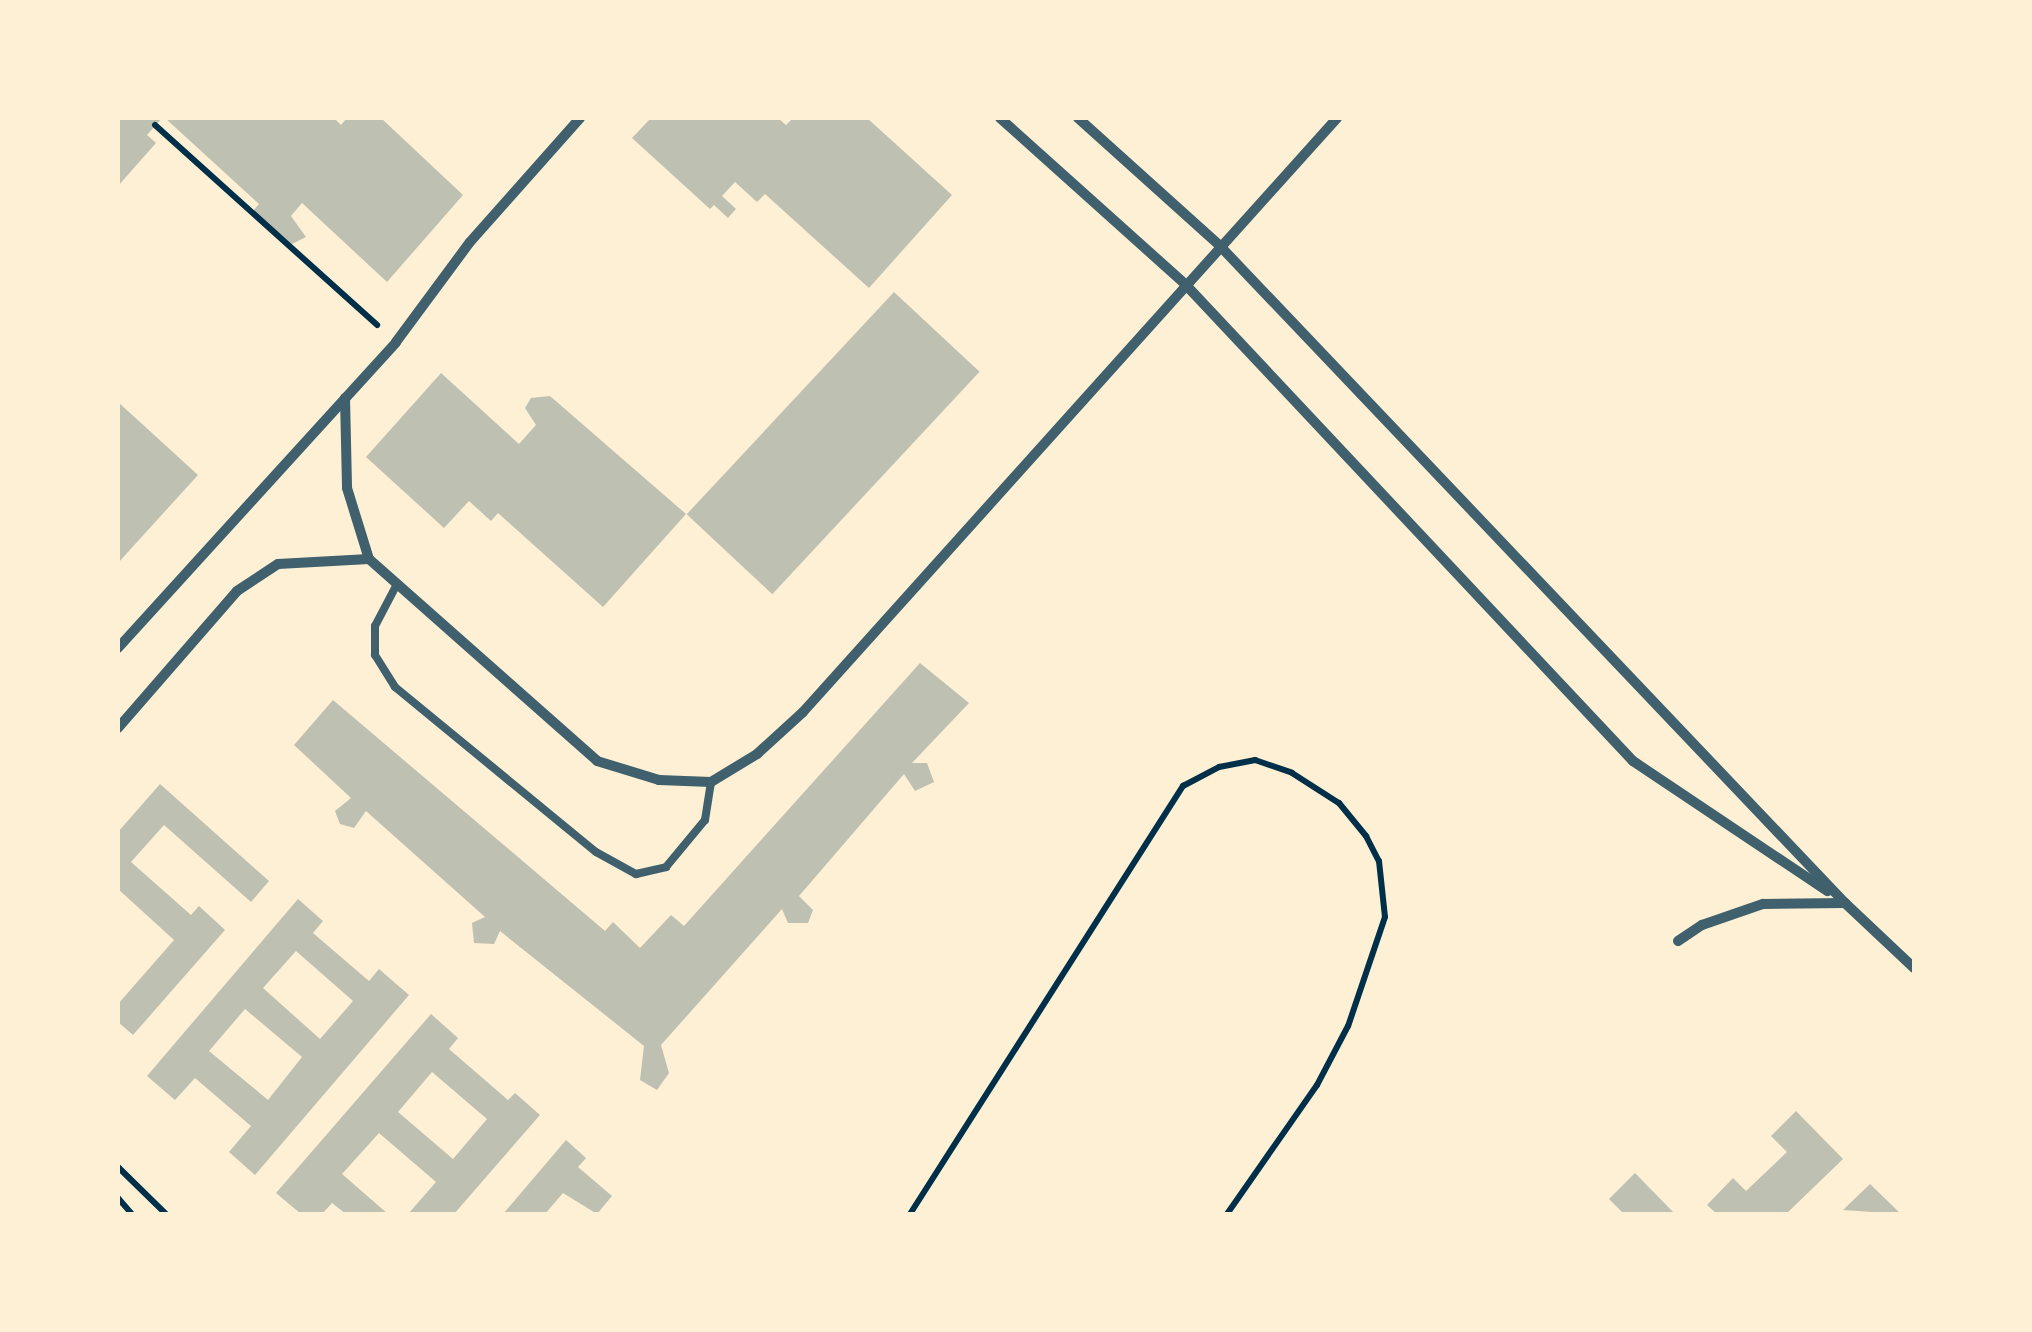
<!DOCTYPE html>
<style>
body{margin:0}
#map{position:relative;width:2032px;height:1332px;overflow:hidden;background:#fdf0d5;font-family:Jost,sans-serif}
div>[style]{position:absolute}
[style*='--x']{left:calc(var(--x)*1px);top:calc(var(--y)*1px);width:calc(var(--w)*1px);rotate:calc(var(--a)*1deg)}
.building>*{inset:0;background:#bec0b2;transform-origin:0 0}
.path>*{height:6px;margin:-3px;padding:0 3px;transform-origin:3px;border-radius:3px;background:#003049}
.service>*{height:8px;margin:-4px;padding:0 4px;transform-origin:4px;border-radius:4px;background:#3f606c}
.minor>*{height:10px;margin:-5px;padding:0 5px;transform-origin:5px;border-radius:5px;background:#3f606c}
span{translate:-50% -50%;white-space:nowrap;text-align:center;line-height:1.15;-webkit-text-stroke:9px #fdf0d5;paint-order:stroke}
.frame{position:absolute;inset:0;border:120px solid #fdf0d5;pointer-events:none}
</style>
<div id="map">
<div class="building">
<i style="clip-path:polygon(118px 118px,162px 118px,147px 135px,156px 143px,118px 186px)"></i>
<i style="clip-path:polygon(165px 118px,334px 118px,341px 125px,347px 118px,381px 118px,463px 195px,387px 282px,302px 203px,291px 216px,306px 237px,292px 244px,253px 211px,259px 204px)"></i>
<i style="clip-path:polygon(651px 118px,778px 118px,786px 125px,793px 118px,867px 118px,952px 195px,869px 288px,765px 194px,757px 202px,735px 182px,722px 196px,736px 209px,728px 218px,714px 205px,710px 209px,632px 138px)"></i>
<i style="left:894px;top:292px;width:117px;height:304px;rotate:43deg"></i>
<i style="clip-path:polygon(441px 373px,519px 444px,536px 425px,525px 408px,531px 398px,550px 396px,686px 514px,603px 607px,498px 513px,491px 521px,469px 501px,444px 528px,366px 457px)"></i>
<i style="clip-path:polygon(118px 402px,198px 475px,118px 563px)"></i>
<i style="clip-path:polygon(920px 663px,969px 703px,912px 763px,927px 763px,934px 782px,915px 791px,904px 774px,799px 896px,813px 910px,808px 923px,788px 923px,782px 909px,661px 1045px,669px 1073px,657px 1090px,640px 1080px,644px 1046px,500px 931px,494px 944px,474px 943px,472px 923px,485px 917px,366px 811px,354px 828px,340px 824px,335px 811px,351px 798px,294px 745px,333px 700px,605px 931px,613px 922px,640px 948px,671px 915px,684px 926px)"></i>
<i style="clip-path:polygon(160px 784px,269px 881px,251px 902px,164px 825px,131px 862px,191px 915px,199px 906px,225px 930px,133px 1035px,118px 1022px,118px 1004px,174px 940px,118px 889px,118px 832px)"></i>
<i style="clip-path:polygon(evenodd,298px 899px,323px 921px,313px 933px,369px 981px,379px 969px,409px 995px,255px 1175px,229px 1152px,251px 1126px,195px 1078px,175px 1100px,147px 1076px,298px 899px,296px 951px,353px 1001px,320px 1039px,263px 988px,296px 951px,298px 899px,245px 1009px,302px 1057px,268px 1100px,209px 1051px,245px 1009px)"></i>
<i style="clip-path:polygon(evenodd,431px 1014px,458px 1038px,449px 1049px,508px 1100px,515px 1093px,540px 1115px,454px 1214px,408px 1214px,436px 1182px,379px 1133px,342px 1174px,388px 1214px,346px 1214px,332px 1203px,322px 1214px,301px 1214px,276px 1193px,431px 1014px,432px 1072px,487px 1119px,453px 1159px,398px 1112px,432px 1072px)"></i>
<i style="clip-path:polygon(1796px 1111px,1843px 1159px,1786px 1214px,1717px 1214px,1707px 1205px,1733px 1178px,1746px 1191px,1787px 1152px,1771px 1136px)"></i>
<i style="clip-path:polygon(566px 1140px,586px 1158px,578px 1167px,612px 1196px,597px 1214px,563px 1193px,545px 1214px,503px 1214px)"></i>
<i style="clip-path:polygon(1635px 1173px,1675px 1214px,1624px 1214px,1609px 1199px)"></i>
<i style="clip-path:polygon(1870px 1184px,1901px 1214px,1843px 1210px)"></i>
</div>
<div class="path">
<i style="--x:155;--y:125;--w:299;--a:42"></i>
<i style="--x:118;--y:1167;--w:67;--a:44.4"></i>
<i style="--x:118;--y:1198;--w:21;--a:49"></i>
<i style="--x:910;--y:1214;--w:508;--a:-57.47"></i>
<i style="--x:1183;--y:786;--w:41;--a:-27.8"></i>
<i style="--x:1219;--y:767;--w:37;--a:-11"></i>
<i style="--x:1255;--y:760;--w:39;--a:19"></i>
<i style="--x:1292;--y:773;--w:56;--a:32.6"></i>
<i style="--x:1339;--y:803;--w:43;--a:50.7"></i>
<i style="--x:1366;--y:836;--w:28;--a:63"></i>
<i style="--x:1379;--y:861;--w:56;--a:83.9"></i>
<i style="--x:1385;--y:917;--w:115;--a:108.7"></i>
<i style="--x:1348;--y:1026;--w:67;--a:117.7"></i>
<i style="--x:1317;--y:1085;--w:157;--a:124.9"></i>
</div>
<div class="service">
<i style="--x:396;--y:586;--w:45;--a:117.7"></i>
<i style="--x:375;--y:626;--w:29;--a:90"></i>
<i style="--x:375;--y:655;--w:38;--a:58"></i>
<i style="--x:395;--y:687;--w:260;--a:39.4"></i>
<i style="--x:596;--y:852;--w:46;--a:28.8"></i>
<i style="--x:636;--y:874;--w:31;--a:-13"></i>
<i style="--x:666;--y:867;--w:61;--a:-50.3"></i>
<i style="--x:705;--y:820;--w:38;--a:-81"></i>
</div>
<div class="minor">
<i style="--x:1000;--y:118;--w:249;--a:41.9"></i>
<i style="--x:1185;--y:284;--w:654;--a:46.8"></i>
<i style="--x:1633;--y:761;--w:234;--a:33.8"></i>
<i style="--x:1078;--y:118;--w:191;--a:42"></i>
<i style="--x:1220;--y:246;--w:907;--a:46.43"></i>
<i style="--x:1845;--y:903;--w:95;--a:43.3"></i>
<i style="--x:345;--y:398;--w:90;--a:88.7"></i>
<i style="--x:347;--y:488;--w:74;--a:72.8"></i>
<i style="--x:369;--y:559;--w:305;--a:41.5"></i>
<i style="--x:597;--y:761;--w:65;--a:17"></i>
<i style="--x:659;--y:780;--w:52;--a:2.2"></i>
<i style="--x:711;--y:782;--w:54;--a:-31.3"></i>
<i style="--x:757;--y:754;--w:62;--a:-42.4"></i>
<i style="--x:803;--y:712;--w:799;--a:-48.04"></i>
<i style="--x:118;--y:648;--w:413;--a:-47.7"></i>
<i style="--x:396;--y:342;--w:124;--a:-53.5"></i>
<i style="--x:470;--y:242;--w:166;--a:-48.4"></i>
<i style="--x:118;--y:728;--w:181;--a:-49"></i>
<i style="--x:237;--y:591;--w:49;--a:-33.4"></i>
<i style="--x:278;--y:564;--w:91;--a:-3.1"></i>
<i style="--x:1678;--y:941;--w:29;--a:-34"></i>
<i style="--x:1702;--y:925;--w:65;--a:-19"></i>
<i style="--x:1763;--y:904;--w:82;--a:-0.7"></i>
</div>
<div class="frame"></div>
</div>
